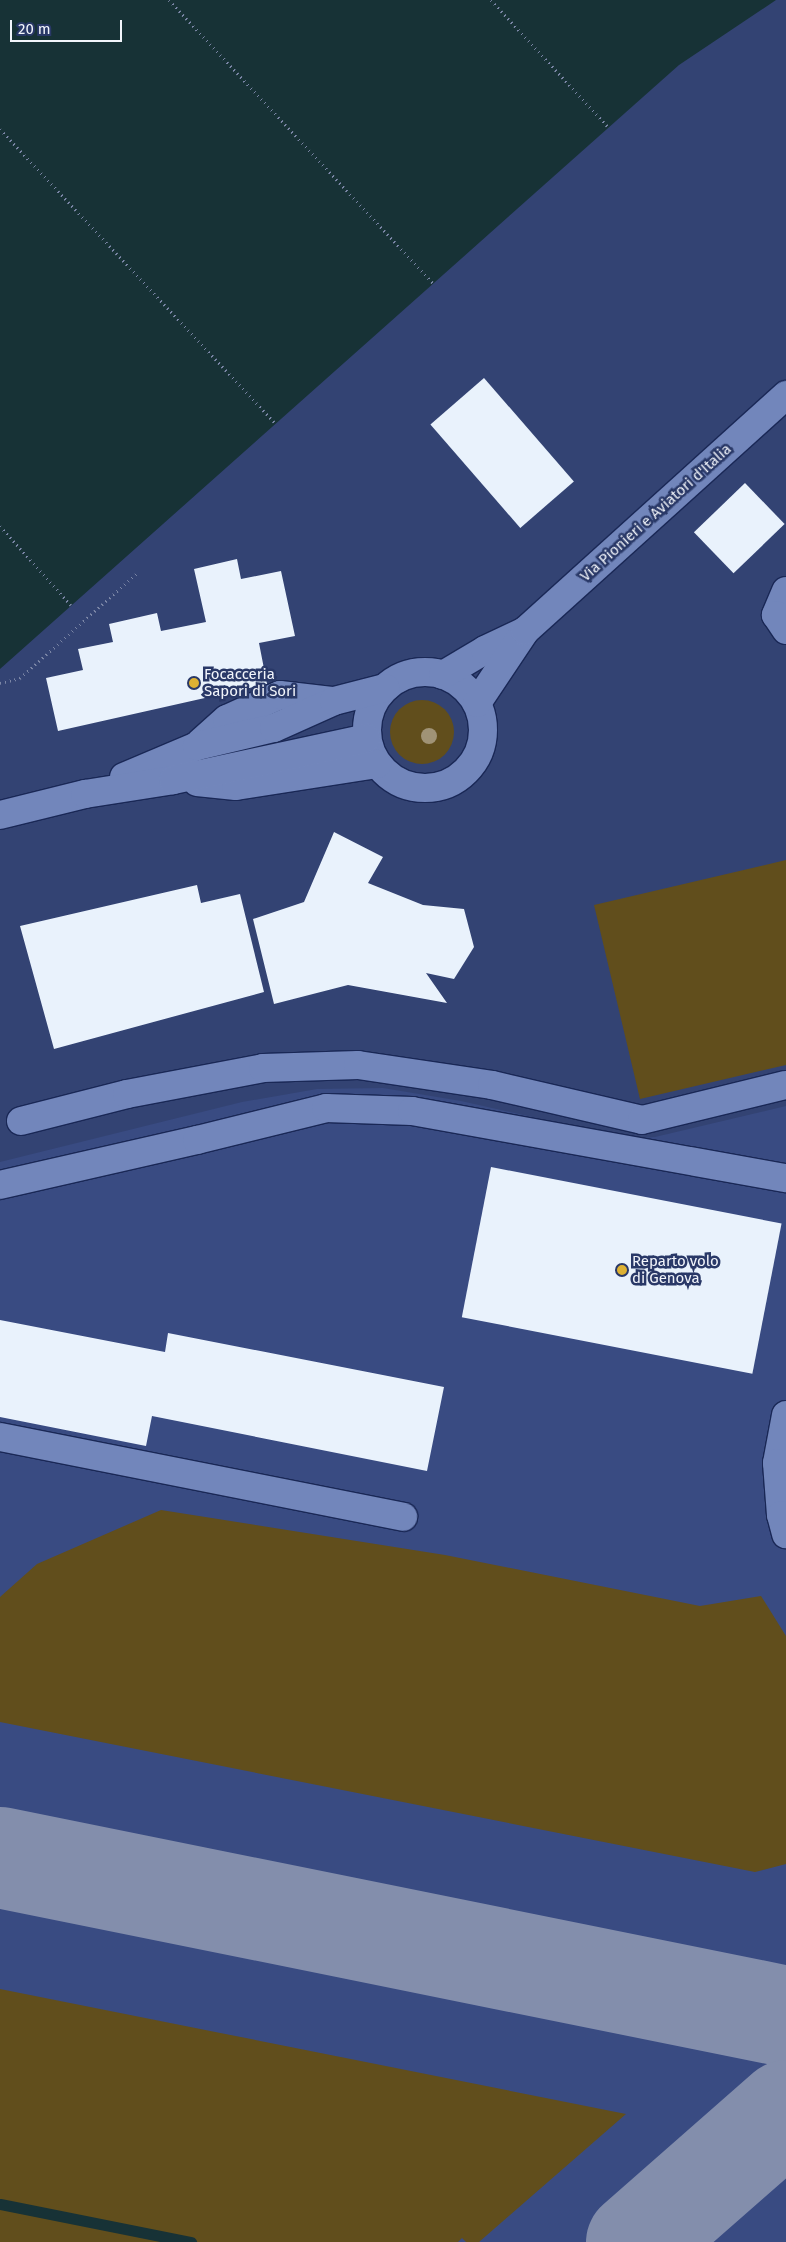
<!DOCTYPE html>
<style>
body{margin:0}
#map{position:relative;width:786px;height:2242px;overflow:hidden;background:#334373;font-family:"Fira Sans",sans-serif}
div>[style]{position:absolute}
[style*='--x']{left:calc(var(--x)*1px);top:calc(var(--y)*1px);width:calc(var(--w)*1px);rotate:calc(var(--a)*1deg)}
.built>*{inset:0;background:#394b82}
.green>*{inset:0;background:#614e1c}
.round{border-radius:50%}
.water>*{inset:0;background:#173236}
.stream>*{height:11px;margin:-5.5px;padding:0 5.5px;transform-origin:5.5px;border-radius:5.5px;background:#173236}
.taxiway>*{height:101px;margin:-50.5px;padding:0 50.5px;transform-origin:50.5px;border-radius:50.5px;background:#838eac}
.building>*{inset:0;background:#e9f2fc;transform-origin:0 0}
.path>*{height:3px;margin-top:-1.5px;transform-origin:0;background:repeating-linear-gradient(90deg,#7b86a6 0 1px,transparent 0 5px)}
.roads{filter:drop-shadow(1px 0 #1a2856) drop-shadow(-1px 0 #1a2856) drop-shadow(0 1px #1a2856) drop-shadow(0 -1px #1a2856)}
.minor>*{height:28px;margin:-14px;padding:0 14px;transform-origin:14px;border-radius:14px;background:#7286bb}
.minor>.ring{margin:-14px;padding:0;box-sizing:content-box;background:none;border:28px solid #7286bb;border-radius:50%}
.trees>*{width:16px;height:16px;margin:-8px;border-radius:50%;background:#a09376}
.dots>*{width:14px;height:14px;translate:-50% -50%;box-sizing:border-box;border:2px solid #293867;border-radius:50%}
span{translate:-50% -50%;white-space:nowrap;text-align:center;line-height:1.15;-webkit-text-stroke:5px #293867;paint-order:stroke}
.street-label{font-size:15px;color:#f2f5fb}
.poi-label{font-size:15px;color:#f2f5fb}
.left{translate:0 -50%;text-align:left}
.scale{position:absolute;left:10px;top:20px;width:112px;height:22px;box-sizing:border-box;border:2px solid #f2f5fb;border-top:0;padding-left:6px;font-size:15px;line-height:18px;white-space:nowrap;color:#f2f5fb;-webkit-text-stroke:4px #293867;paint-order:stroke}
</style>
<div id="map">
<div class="built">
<i style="clip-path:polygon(383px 1088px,461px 1101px,630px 1139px,655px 1137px,786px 1106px,786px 2242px,0 2242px,0 1162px,242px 1102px,317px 1089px)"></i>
</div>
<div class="green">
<i class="round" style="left:390px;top:700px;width:64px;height:64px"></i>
<i style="clip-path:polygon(786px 860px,786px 1065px,640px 1099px,594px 905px)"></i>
<i style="clip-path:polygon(161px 1510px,445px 1555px,700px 1606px,761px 1596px,786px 1636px,786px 1864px,755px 1872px,0 1722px,0 1597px,37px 1564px)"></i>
<i style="clip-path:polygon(0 1989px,626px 2114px,479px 2242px,466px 2242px,462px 2238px,458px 2242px,0 2242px)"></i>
</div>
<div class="water">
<i style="clip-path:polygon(0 0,776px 0,679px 65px,0 669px)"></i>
</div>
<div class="stream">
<i style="--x:0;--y:2204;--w:195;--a:11.3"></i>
</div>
<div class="taxiway">
<i style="--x:0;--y:1857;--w:802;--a:11.44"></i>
<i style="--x:636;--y:2242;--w:200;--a:-41.3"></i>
</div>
<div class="building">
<i style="left:484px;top:378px;width:137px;height:71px;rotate:49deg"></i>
<i style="left:745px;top:483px;width:57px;height:71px;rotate:46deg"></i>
<i style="clip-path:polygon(237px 559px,241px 579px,281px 571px,295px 636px,259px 643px,267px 684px,58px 731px,46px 678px,83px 670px,78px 649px,113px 642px,109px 624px,157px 613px,161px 631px,206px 622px,194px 569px)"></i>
<i style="clip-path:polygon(334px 832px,383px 857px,368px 883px,423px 905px,464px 909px,474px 947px,454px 979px,426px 973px,447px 1003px,348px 985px,274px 1004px,253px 919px,304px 902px)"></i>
<i style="clip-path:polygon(197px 885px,201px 903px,240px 894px,264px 992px,54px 1049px,20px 926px)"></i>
<i style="left:491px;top:1167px;width:296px;height:153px;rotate:11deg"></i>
<i style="clip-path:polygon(0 1320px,165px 1352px,168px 1333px,444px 1387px,427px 1471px,152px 1416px,146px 1446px,0 1417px)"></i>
</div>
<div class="path">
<i style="--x:169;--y:0;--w:387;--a:47"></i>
<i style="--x:491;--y:0;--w:174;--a:47.3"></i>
<i style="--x:0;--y:129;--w:403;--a:46.9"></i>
<i style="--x:0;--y:526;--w:106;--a:48.1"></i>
<i style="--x:0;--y:683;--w:21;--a:-14"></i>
<i style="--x:20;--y:678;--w:159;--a:-41.9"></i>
</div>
<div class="roads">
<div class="minor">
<i style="--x:786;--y:591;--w:26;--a:113"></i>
<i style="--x:776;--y:615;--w:18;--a:56"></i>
<i class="ring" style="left:367px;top:672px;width:88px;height:88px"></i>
<i style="--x:443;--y:675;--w:49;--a:-30.8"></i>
<i style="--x:485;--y:650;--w:44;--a:-25.4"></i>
<i style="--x:477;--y:703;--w:87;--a:-56.3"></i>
<i style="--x:525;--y:631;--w:352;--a:-42.1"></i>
<i style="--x:200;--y:743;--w:36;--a:-42"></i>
<i style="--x:227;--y:719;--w:58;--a:-24.4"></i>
<i style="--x:280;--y:695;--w:52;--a:6.6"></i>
<i style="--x:124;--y:777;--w:79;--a:-23"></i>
<i style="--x:197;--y:746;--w:79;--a:-13.2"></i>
<i style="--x:274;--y:728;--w:66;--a:-24.2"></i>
<i style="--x:334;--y:701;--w:53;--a:-14.3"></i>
<i style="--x:197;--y:782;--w:39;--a:6"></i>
<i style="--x:236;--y:786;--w:143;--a:-8.9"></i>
<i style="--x:0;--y:815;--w:88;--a:-13.9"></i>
<i style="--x:85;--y:794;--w:89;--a:-9"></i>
<i style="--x:173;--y:780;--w:198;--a:-12.2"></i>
<i style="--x:21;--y:1121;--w:109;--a:-14.3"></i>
<i style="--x:127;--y:1094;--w:138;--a:-10.8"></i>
<i style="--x:263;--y:1068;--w:95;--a:-1.8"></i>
<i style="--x:358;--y:1065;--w:135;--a:8.5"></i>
<i style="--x:492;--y:1085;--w:154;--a:13.1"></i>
<i style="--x:642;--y:1120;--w:148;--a:-13.7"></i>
<i style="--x:0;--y:1185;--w:202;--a:-12.9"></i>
<i style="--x:197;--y:1140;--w:133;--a:-13.9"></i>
<i style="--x:326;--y:1108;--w:86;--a:2"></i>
<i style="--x:412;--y:1111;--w:380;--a:10.2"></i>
<i style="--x:786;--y:1415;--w:49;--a:100.6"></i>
<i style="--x:777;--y:1463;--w:52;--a:85.6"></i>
<i style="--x:781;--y:1515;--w:20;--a:75"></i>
<i style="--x:0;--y:1437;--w:411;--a:11.2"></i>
</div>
</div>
<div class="trees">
<i style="left:429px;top:736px"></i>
</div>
<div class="dots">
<i style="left:194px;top:683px;background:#ddb133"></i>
<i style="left:622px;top:1270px;background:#ddb133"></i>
</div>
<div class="street-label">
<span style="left:656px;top:513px;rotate:-42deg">Via Pionieri e Aviatori d'Italia</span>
</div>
<div class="poi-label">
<span class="left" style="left:204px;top:683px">Focacceria<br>Sapori di Sori</span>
<span class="left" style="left:632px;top:1270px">Reparto volo<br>di Genova</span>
</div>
<div class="scale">20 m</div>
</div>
